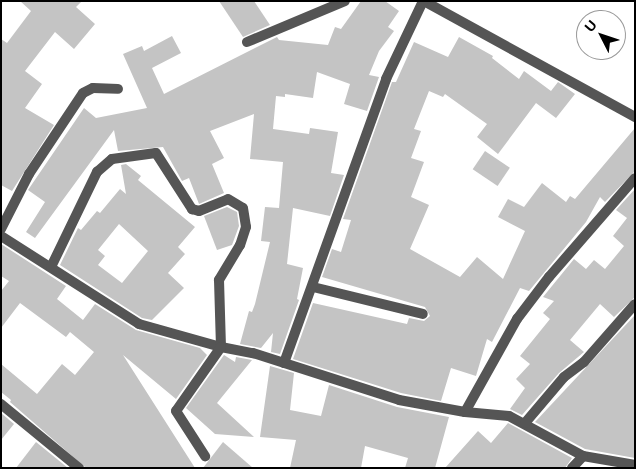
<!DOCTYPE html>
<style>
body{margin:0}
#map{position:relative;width:636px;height:469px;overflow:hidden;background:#fff;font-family:Helvetica,sans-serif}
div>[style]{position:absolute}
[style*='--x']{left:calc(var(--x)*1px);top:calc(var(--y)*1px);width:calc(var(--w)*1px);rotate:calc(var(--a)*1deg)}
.building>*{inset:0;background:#c4c4c4;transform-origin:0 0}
.minor>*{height:10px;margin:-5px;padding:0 5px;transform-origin:5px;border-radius:5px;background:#555}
span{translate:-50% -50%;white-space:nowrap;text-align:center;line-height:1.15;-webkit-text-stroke:4px #fff;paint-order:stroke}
.frame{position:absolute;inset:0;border:2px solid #000;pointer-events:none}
.north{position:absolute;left:576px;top:10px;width:50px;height:50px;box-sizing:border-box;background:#fff;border:1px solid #999;border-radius:50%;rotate:311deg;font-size:14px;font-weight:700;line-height:20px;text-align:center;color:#000}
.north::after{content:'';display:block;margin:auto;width:18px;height:22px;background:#000;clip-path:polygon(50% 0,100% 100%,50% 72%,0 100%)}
</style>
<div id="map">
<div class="building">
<i style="clip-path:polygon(20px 1px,82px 1px,76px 7px,95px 24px,74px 49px,55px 32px,25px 71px,42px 84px,25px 108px,54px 125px,12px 191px,1px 185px,1px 39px,7px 43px,31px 11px)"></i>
<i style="clip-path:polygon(219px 1px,254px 1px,270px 25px,243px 37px)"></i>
<i style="clip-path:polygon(361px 1px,385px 1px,399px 11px,388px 27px,394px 31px,379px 51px,369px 75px,379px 77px,367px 111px,344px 104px,350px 84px,317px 72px,313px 98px,285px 94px,285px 97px,276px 96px,273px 129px,309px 134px,310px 128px,338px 132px,331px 173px,344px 175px,330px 216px,293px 208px,287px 264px,303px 268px,297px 299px,299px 300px,280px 354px,271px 352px,273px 333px,261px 348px,240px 344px,249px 311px,252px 312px,255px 304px,270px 242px,261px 241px,265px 207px,279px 208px,283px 162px,250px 159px,254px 114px,210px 131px,224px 158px,212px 164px,224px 193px,199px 204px,189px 178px,182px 181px,163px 147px,118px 151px,114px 130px,35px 238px,26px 232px,45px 202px,28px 190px,84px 108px,96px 118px,147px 108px,123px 54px,142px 46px,144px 51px,172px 36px,181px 53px,152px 68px,164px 94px,277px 37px,279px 40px,328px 45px,335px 27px,341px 29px)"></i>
<i style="clip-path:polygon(459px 37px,493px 56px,492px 58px,519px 79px,524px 71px,551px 91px,558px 82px,575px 94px,556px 118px,536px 103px,498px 154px,477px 137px,487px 124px,445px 94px,443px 97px,429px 91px,414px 129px,421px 131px,411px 158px,424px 162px,411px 197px,429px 205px,410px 249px,460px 277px,477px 257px,503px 279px,525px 231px,498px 217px,508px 199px,524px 207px,542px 183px,566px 202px,570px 196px,575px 199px,635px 128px,635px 171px,605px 202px,600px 197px,586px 222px,529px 291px,520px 288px,492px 342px,487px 339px,476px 376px,451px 368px,441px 401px,401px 393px,293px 359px,313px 303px,407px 324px,409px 318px,424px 321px,430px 316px,425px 307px,322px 277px,332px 249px,341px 252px,351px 220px,343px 219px,392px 82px,396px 82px,414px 42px,448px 57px)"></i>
<i style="left:485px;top:151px;width:30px;height:22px;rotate:34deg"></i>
<i style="clip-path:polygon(evenodd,126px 164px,141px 176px,138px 180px,195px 227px,178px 247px,185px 254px,168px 273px,184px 288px,152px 320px,142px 318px,60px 265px,78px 228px,81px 230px,97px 211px,100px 213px,120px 189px,126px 194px,121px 165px,126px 164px,119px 224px,148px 251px,122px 283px,98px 265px,105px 256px,98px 250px,119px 224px)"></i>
<i style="clip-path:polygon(635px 189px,635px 297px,614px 317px,600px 304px,570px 340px,584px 352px,559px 373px,522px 415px,510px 409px,525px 388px,516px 379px,530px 364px,520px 356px,550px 319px,543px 313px,554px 301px,543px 297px,574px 259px,586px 269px,594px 260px,605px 269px,624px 246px,613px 236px,627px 218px,616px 210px)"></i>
<i style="clip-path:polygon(227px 207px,237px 212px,239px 226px,232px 245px,217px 250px,204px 216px)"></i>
<i style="clip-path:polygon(1px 244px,66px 286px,57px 299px,83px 320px,95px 304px,136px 330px,200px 348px,207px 355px,176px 399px,123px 355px,195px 468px,86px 468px,10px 402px,11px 400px,1px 392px,1px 364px,37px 394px,62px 364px,75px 375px,94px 352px,70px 332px,66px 337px,20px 303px,1px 328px,1px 291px,9px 281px,1px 276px)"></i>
<i style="clip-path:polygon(635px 315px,635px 458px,585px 449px,535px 422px)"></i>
<i style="clip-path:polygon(224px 355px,235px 362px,236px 357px,252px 360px,217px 403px,254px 437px,215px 434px,186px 408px)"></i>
<i style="clip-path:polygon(270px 366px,294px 373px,290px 410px,321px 416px,329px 385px,397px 407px,449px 417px,435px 468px,405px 468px,408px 458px,365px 446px,361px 468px,290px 468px,296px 440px,260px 437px)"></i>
<i style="clip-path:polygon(1px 413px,14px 424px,1px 440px)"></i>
<i style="clip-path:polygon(508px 423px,572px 458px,565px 468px,445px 468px,478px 431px,491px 443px)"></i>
<i style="clip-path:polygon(36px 442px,68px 468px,16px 468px)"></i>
<i style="clip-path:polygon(223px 442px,253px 468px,203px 468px)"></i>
</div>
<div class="minor">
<i style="--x:424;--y:1;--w:241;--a:28.8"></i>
<i style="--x:247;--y:42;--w:106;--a:-22.7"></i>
<i style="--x:1;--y:229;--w:62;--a:-63"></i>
<i style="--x:29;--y:174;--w:97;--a:-56.3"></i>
<i style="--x:83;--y:93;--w:11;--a:-27"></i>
<i style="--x:93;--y:88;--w:25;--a:2"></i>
<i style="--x:1;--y:236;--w:164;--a:32.5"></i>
<i style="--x:139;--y:324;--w:85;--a:15.7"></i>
<i style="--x:221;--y:347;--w:33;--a:11"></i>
<i style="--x:253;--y:353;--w:153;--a:17.8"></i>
<i style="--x:399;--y:400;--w:67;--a:10.3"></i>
<i style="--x:465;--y:412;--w:44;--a:5.2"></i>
<i style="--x:509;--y:416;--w:84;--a:28.4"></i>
<i style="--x:583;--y:456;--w:53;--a:9.8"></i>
<i style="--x:51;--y:267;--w:106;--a:-64.2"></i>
<i style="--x:97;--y:172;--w:20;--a:-41"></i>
<i style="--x:112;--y:159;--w:44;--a:-7.8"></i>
<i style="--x:156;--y:153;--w:67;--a:57.3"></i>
<i style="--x:192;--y:209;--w:7;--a:16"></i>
<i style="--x:199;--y:211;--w:31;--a:-22"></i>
<i style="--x:228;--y:199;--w:17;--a:31"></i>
<i style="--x:243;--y:208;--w:19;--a:81"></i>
<i style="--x:246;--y:227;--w:19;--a:108"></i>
<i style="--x:240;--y:245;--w:41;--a:121"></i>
<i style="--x:219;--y:280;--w:67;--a:88.3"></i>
<i style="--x:221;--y:347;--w:78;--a:125.1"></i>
<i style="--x:176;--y:411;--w:54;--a:57.2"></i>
<i style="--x:313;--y:287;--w:113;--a:13.8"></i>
<i style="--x:284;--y:363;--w:302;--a:-70.2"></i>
<i style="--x:386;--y:79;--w:86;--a:-64.6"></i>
<i style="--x:1;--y:404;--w:101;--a:39.4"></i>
<i style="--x:465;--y:412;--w:107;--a:-60.8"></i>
<i style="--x:517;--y:319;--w:53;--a:-52.7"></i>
<i style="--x:549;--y:277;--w:131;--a:-49"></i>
<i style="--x:525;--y:423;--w:60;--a:-49.7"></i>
<i style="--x:564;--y:377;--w:25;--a:-37"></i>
<i style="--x:584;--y:362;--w:77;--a:-48.7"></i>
<i style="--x:572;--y:468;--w:16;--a:-47"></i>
</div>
<div class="frame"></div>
<div class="north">U</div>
</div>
